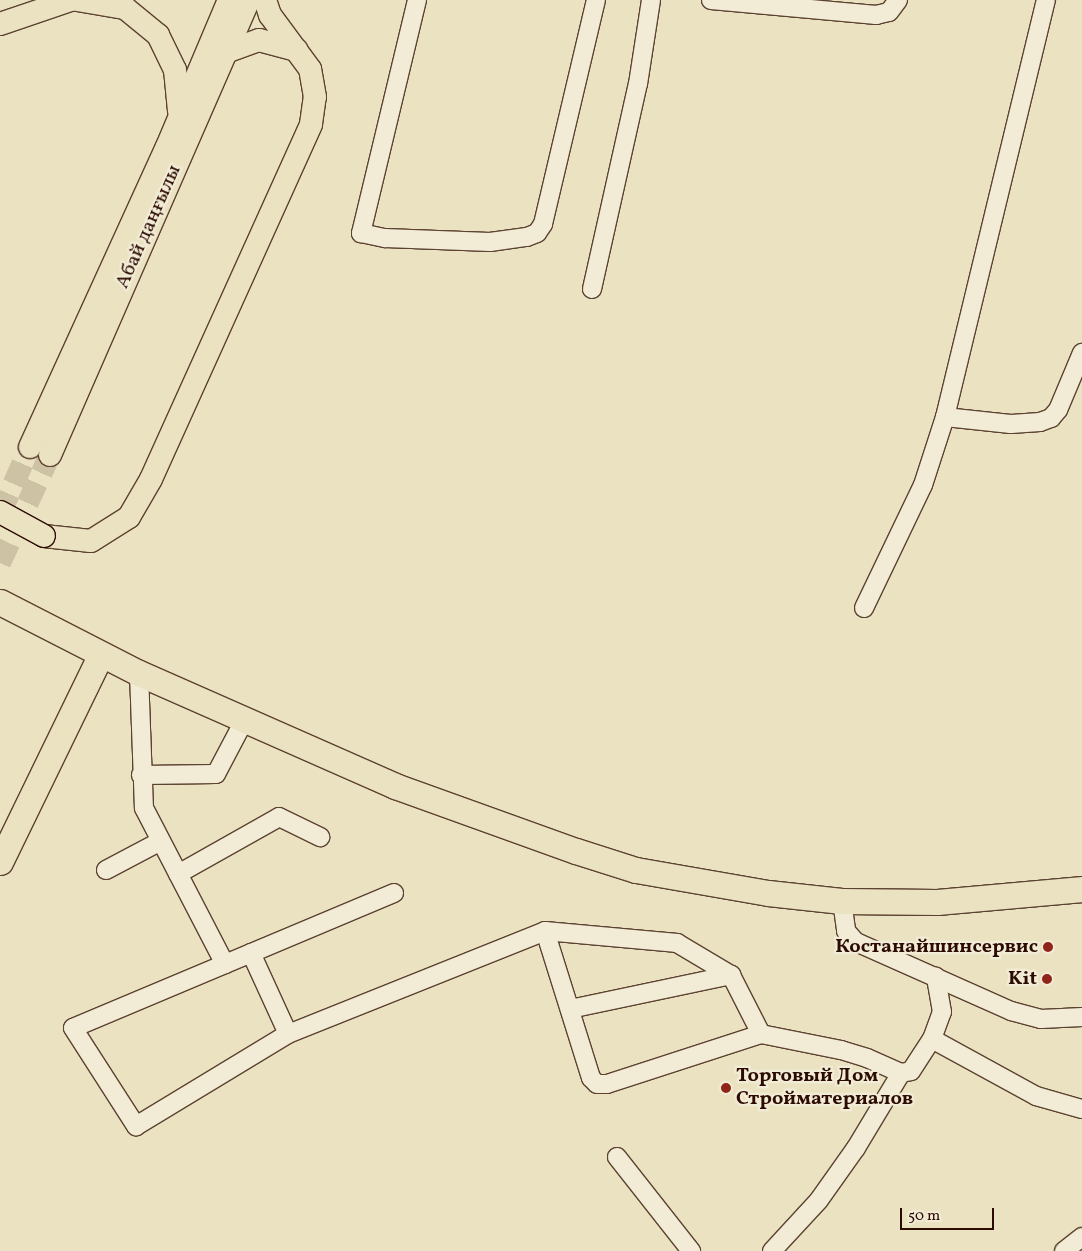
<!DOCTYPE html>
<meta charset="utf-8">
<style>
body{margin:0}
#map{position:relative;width:1082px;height:1251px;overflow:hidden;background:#ebe2c2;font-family:Vollkorn,serif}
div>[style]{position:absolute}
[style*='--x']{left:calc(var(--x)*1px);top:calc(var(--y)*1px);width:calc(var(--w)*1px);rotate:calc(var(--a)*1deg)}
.major-tunnel>*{height:22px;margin-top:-11px;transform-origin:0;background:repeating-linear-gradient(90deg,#cec2a5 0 22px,transparent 0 33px)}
.roads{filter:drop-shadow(1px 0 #5c4230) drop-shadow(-1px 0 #5c4230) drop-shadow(0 1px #5c4230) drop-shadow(0 -1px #5c4230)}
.minor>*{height:18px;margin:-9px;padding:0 9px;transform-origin:9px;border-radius:9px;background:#f2ecd7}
.major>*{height:22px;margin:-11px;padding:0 11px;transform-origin:11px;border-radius:11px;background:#ebe2c2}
.highway>*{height:25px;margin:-12.5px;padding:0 12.5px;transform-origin:12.5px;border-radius:12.5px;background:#ebe2c2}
.bridges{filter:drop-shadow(1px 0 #2c0c00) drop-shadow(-1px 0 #2c0c00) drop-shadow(0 1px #2c0c00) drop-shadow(0 -1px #2c0c00)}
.major-bridge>*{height:22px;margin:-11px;padding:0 11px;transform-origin:11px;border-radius:11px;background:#ebe2c2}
.dots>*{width:14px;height:14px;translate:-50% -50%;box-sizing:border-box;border:2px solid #f2ecd7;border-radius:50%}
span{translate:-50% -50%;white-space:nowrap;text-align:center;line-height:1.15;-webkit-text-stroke:4.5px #f2ecd7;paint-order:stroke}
.street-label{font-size:20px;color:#2c0c00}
.poi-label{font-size:20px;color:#2c0c00;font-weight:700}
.right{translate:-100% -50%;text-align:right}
.left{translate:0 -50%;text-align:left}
.scale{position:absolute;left:900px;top:1208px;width:94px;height:22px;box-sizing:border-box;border:2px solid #2c0c00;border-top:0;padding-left:6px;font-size:15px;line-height:18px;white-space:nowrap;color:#2c0c00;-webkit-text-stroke:4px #f2ecd7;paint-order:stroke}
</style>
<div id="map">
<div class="major-tunnel">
<i style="--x:0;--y:514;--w:73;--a:-65.9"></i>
<i style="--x:0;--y:563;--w:119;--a:-65.2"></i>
</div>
<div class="roads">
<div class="minor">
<i style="--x:417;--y:0;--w:240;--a:103.5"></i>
<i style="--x:361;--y:233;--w:25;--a:12"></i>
<i style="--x:385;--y:238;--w:105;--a:2.2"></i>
<i style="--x:490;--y:242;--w:37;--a:-8"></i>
<i style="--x:527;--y:237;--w:11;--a:-22"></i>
<i style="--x:537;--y:233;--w:11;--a:-56"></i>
<i style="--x:543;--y:224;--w:230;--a:-76.7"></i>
<i style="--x:711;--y:0;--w:166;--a:5.2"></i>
<i style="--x:876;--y:15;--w:13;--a:-13"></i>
<i style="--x:889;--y:12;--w:15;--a:-53"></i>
<i style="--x:592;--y:289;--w:210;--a:-77.4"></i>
<i style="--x:638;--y:84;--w:85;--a:-81.2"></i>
<i style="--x:945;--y:417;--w:66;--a:6.1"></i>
<i style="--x:1011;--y:424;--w:29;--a:-4"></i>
<i style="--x:1040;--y:422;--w:12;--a:-20"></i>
<i style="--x:1051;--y:418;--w:11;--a:-49"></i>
<i style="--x:1058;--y:410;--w:62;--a:-67.2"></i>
<i style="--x:864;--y:608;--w:136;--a:-64.4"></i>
<i style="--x:923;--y:485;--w:71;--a:-72.1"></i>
<i style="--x:945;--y:417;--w:429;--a:-76.4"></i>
<i style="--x:139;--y:673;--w:135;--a:87.9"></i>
<i style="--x:144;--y:808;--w:176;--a:62.6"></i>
<i style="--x:141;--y:775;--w:75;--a:-0.8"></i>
<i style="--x:216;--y:774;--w:64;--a:-62.2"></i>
<i style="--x:106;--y:870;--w:62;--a:-27.8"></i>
<i style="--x:178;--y:874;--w:116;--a:-29.4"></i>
<i style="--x:279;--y:817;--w:46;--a:26"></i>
<i style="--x:394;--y:893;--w:348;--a:157.2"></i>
<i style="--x:73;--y:1028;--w:117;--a:57.3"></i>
<i style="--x:136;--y:1126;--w:178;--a:-31.2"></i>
<i style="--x:288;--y:1034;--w:277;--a:-21.8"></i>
<i style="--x:545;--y:931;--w:133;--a:5.2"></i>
<i style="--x:677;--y:943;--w:63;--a:30.7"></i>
<i style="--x:731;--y:975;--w:66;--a:63"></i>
<i style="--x:842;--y:901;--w:30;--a:82"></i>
<i style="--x:846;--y:931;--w:15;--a:48"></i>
<i style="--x:856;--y:942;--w:170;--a:24"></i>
<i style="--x:1011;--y:1011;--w:31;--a:15"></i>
<i style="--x:1041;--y:1019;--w:41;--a:-2.8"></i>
<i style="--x:545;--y:931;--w:154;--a:72.6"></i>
<i style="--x:591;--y:1078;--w:8;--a:45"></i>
<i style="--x:597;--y:1084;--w:10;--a:0"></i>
<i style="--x:607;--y:1084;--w:162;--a:-18"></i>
<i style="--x:761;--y:1034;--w:82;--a:11.3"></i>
<i style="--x:841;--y:1050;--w:27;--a:17"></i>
<i style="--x:867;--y:1058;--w:37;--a:24"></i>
<i style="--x:901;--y:1073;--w:10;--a:-11"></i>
<i style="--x:911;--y:1071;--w:38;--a:-57"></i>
<i style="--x:932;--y:1039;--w:29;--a:-70"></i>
<i style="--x:942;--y:1012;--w:36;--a:-100"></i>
<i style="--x:251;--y:953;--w:89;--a:65.4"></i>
<i style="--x:570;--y:1009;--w:165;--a:-11.9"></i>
<i style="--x:932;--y:1039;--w:119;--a:28.7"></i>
<i style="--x:1036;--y:1096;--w:48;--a:15.8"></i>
<i style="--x:617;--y:1157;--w:120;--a:51.8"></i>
<i style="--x:772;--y:1251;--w:69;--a:-47.3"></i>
<i style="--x:819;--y:1200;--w:64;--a:-54.6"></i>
<i style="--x:856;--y:1148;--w:87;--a:-59"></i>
<i style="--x:1064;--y:1251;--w:23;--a:-38"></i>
</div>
<div class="major">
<i style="--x:77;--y:0;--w:49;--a:9.5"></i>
<i style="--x:125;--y:8;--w:43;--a:39.3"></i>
<i style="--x:158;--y:35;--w:39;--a:64"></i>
<i style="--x:175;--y:70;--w:41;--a:84.4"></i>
<i style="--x:0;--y:24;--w:75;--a:-18.7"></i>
<i style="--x:226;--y:52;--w:35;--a:-20"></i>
<i style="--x:259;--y:40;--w:39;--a:15"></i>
<i style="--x:30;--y:447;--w:328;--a:-65.5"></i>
<i style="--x:166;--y:149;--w:162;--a:-67.1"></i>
<i style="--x:50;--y:455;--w:497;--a:-66.4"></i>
<i style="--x:44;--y:536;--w:47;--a:6.1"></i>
<i style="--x:91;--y:541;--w:45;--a:-32.3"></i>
<i style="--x:129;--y:517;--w:44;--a:-59.9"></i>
<i style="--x:151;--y:479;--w:389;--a:-65.7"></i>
<i style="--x:311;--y:124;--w:27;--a:-82"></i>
<i style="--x:315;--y:97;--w:28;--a:-100"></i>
<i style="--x:310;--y:69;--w:67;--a:-126.5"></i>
<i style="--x:270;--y:15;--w:16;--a:-108"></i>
</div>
<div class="highway">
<i style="--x:0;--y:602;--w:156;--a:27.1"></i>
<i style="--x:139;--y:673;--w:280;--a:23.8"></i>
<i style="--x:395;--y:786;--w:192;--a:19.8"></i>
<i style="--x:576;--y:851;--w:63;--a:17.6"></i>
<i style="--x:636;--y:870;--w:134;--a:9.9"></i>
<i style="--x:768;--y:893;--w:74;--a:6.2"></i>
<i style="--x:842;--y:901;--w:95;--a:0.6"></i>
<i style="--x:937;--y:902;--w:146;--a:-5.1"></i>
<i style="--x:0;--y:862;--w:231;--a:-64.1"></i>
</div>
</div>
<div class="bridges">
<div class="major-bridge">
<i style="--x:0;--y:512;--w:50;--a:28.6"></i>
</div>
</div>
<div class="dots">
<i style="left:1048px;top:947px;background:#8f2418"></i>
<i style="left:1047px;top:979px;background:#8f2418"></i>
<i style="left:726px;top:1088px;background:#8f2418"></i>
</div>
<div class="street-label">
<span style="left:149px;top:227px;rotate:-66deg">Абай даңғылы</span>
</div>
<div class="poi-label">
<span class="right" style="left:1038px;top:947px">Костанайшинсервис</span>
<span class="right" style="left:1037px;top:979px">Kit</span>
<span class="left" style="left:736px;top:1088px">Торговый Дом<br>Стройматериалов</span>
</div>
<div class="scale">50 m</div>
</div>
